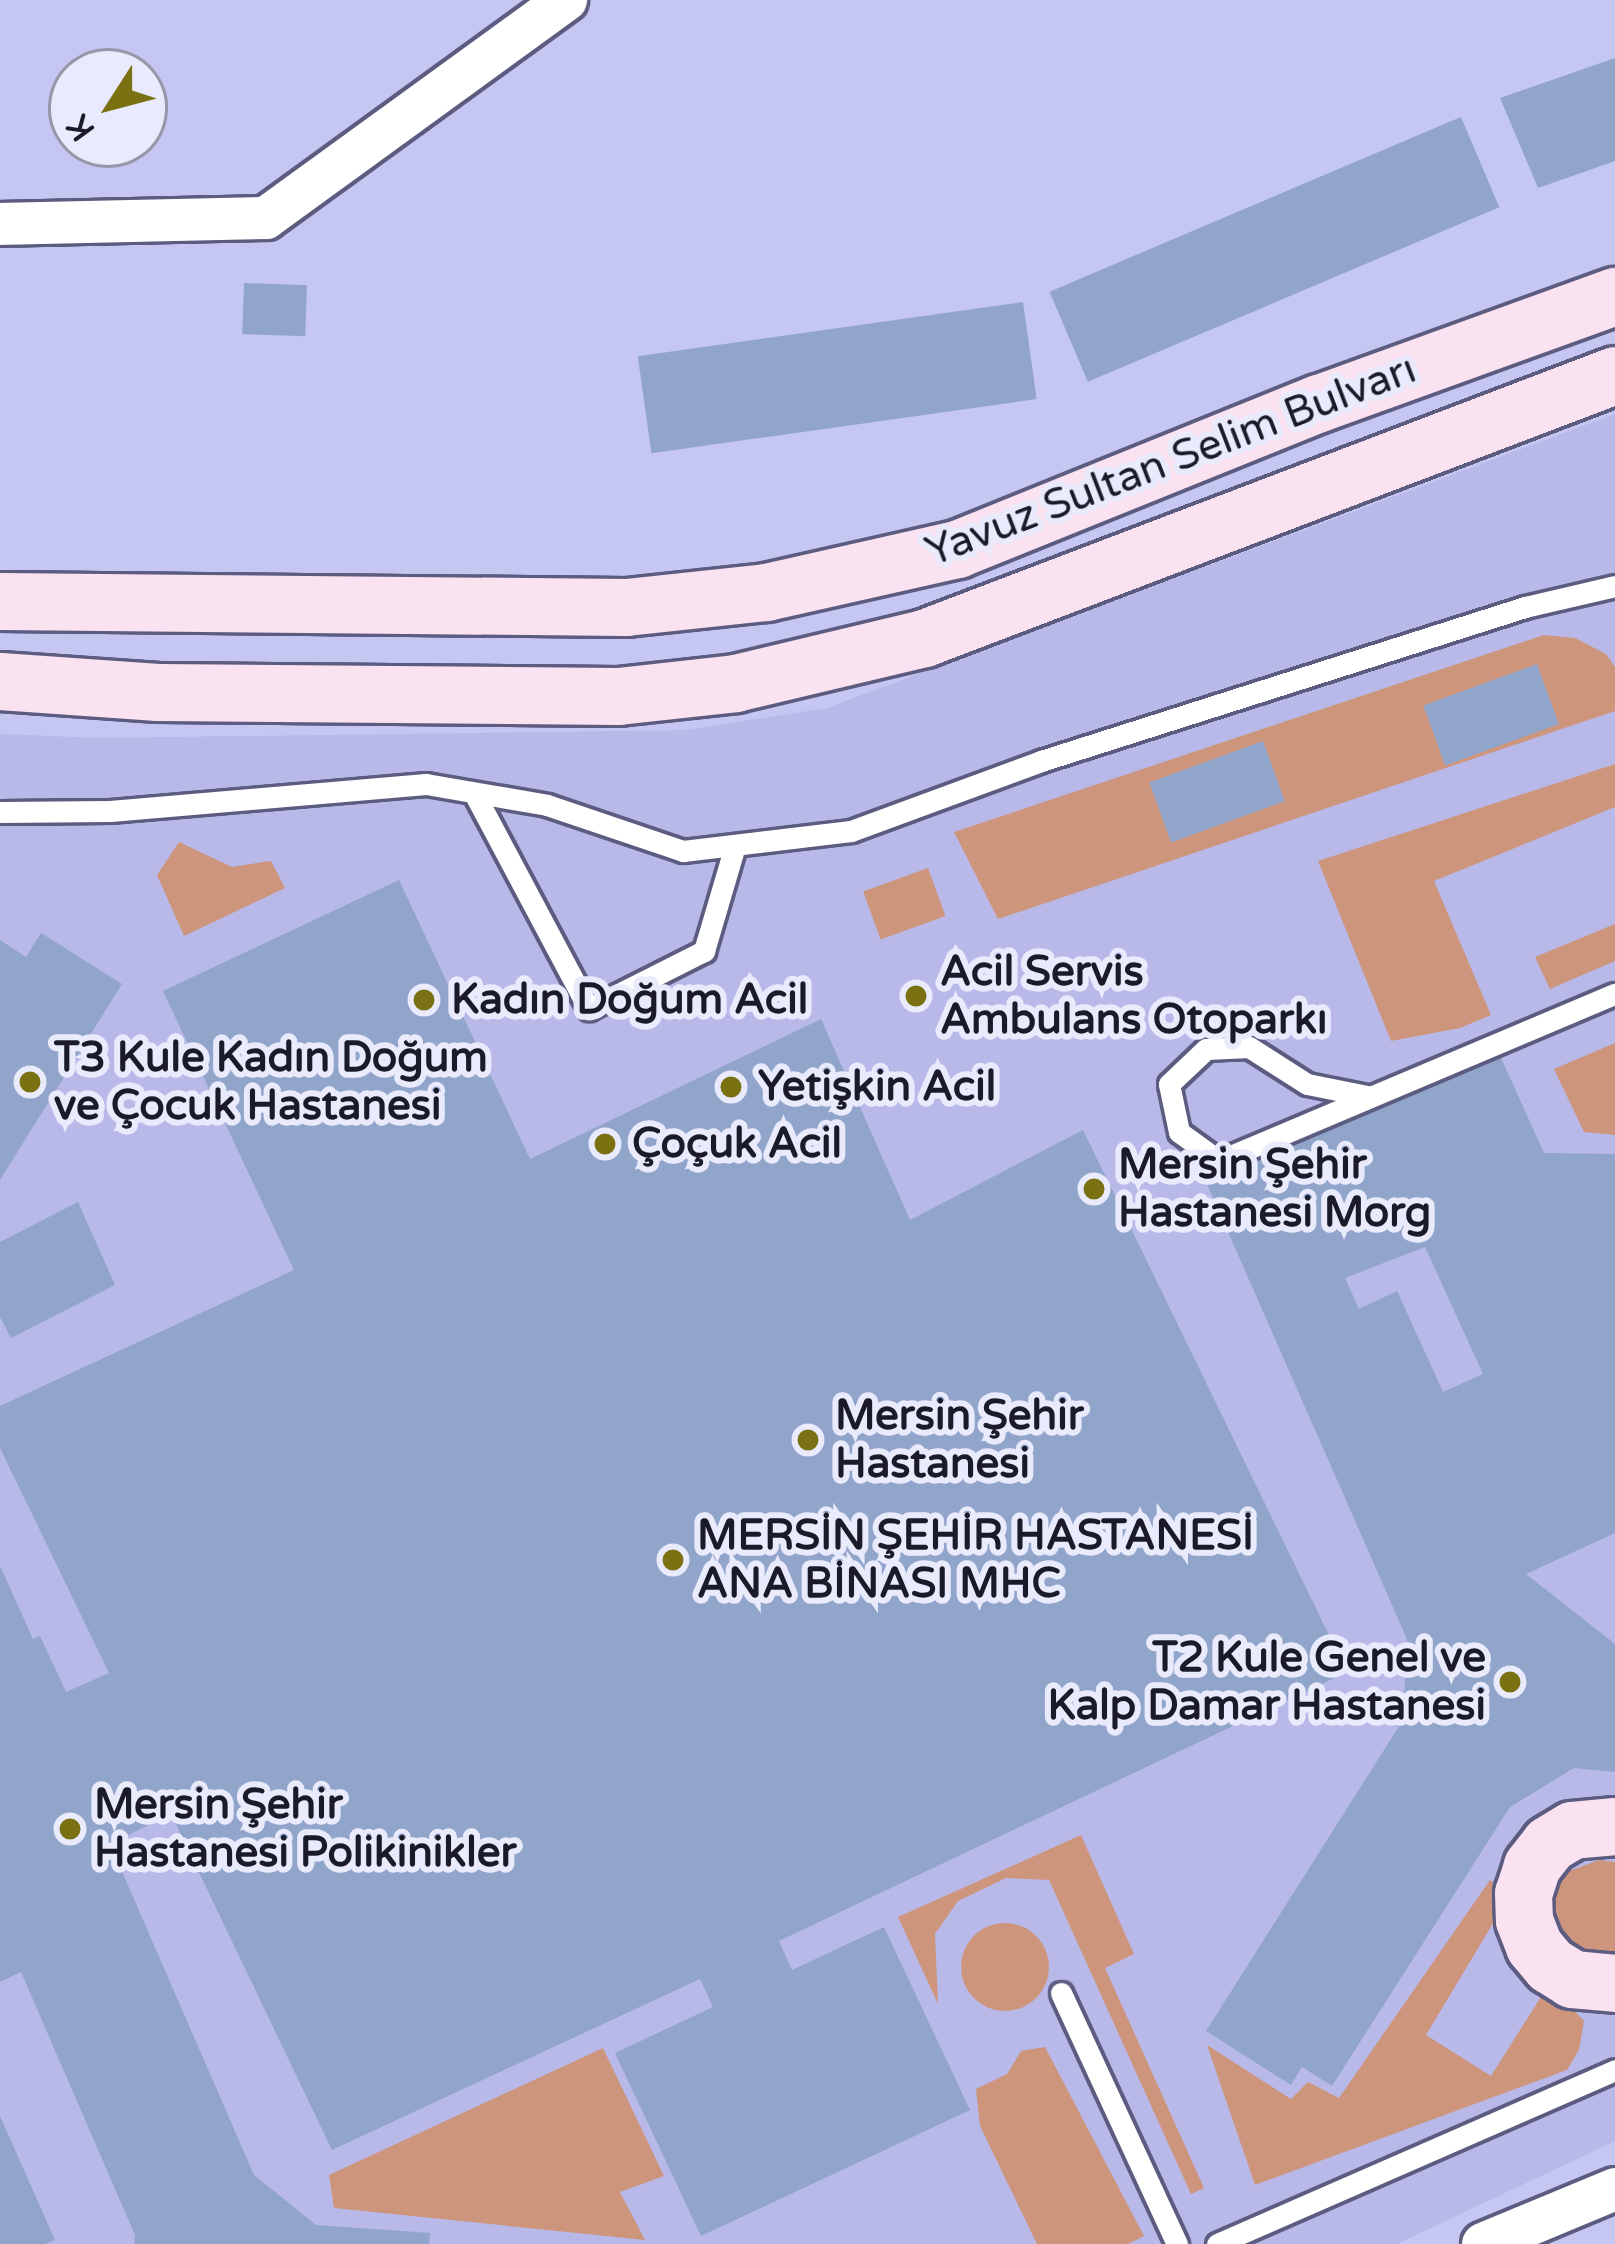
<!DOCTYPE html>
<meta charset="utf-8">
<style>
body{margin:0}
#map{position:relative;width:1615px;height:2244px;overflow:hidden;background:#c5c6f2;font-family:"Varela Round",sans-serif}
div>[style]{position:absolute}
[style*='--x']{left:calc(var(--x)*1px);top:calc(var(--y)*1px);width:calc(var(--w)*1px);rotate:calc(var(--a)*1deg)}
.built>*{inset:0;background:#b8b9e9}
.green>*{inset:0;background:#ce957d;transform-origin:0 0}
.round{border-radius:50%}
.building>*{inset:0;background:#91a4ca;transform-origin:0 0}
.roads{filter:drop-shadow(3px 0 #5c5c81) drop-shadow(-3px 0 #5c5c81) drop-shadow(0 3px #5c5c81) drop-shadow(0 -3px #5c5c81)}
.lane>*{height:21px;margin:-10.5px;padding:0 10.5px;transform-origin:10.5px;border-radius:10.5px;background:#fff}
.street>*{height:42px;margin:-21px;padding:0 21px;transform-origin:21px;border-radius:21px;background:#fff}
.secondary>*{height:57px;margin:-28.5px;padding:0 28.5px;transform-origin:28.5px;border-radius:28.5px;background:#fbe2f1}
.dots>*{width:33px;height:33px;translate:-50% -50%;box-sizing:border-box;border:6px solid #e9eafc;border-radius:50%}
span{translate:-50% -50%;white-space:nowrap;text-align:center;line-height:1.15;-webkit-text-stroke:12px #e9eafc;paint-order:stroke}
.street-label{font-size:42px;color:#1a1a29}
.poi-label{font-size:42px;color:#1a1a29;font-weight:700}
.left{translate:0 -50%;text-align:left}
.right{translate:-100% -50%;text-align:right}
.north{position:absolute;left:48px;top:48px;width:120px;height:120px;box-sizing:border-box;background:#e9eafc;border:3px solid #9697a8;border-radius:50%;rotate:234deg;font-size:33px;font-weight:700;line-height:48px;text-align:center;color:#1a1a29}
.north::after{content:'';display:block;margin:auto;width:42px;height:54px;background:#7a7113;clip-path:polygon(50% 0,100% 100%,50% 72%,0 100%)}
</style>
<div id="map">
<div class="built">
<i style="clip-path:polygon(1615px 414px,1615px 2141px,1397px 2244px,0 2244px,0 734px,100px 738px,686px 730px,827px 708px)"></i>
</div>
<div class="green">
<i style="clip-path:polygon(1544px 635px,1575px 638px,1606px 654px,1615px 667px,1615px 711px,998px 919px,954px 832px)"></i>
<i style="clip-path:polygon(1615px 764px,1615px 807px,1434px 881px,1491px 1015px,1460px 1028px,1391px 1041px,1318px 861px)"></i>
<i style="clip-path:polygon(179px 842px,232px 867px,271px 861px,285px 888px,184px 936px,157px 875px)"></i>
<i style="left:928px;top:868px;width:51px;height:69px;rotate:70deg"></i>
<i style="clip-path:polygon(1615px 924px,1615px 961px,1550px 989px,1535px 957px)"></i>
<i style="clip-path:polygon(1615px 1043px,1615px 1135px,1584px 1132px,1554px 1069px)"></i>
<i style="clip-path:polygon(1081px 1835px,1134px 1954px,1105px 1968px,1204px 2188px,1191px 2194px,1049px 1880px,1006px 1878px,958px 1901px,935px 1934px,938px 2004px,898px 1917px)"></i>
<i style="clip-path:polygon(1599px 1860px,1615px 1862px,1615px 1959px,1593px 1962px,1554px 1933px,1550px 1900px,1567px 1872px)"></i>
<i style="clip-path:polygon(1490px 1880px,1510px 1895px,1426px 2035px,1491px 2076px,1549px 1984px,1584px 2021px,1579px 2050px,1567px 2070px,1255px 2185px,1207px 2045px,1291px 2099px,1308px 2082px,1339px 2098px)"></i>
<i class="round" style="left:961px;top:1923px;width:88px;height:88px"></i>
<i style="clip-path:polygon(1045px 2047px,1144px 2236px,1128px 2244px,1037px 2244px,980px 2126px,976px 2089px,1007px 2074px,1021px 2051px)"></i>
<i style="clip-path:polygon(603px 2048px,664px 2176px,620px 2192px,645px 2240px,334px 2208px,329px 2175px)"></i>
</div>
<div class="building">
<i style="clip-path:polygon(1615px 58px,1615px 161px,1538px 188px,1500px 98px)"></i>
<i style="left:1461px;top:117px;width:98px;height:447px;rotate:67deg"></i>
<i style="left:244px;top:283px;width:63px;height:51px;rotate:2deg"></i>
<i style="left:1023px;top:302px;width:98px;height:389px;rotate:82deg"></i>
<i style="left:1537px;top:664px;width:64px;height:121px;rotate:70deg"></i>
<i style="left:1263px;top:741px;width:64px;height:121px;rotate:70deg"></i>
<i style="clip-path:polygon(399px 880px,530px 1159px,821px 1019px,910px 1220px,1083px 1130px,1347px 1672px,779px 1941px,792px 1970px,884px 1927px,970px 2110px,701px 2236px,615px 2053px,713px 2007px,700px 1979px,332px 2150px,171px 1814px,110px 1844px,254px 2175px,316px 2225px,430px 2233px,429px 2244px,134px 2244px,135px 2235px,21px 1972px,0 1982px,0 1566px,33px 1639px,40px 1636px,66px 1692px,109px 1673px,0 1448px,0 1406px,294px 1270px,163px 991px)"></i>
<i style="clip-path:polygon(41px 933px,122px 984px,0 1180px,0 940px,26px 957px)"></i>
<i style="clip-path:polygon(evenodd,1497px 1049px,1544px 1153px,1615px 1154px,1615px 1533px,1526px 1574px,1615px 1644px,1615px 1772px,1574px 1768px,1510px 1807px,1332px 2086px,1302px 2067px,1291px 2085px,1206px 2031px,1403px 1720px,1407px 1639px,1206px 1182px,1497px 1049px,1425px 1247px,1483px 1374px,1443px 1392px,1397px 1291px,1359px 1309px,1345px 1278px,1425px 1247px)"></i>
<i style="clip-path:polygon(78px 1202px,115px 1285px,11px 1338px,0 1317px,0 1242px)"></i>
<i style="clip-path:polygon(0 2116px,55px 2240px,45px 2244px,0 2244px)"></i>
</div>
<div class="roads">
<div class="lane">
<i style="--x:474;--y:793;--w:245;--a:62"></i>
<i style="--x:589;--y:1009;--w:129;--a:-26.8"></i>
<i style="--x:704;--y:951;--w:109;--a:-73.6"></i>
<i style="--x:0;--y:812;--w:110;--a:-0.5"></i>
<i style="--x:110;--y:811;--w:317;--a:-4.9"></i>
<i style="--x:426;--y:784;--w:123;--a:9.8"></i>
<i style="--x:547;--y:805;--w:144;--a:18.7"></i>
<i style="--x:683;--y:851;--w:169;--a:-6.8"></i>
<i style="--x:851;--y:831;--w:202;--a:-20.2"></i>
<i style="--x:1041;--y:761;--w:508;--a:-17.65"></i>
<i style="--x:1525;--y:607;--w:92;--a:-13.1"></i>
<i style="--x:1367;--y:1096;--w:61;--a:-168.7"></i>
<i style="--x:1307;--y:1084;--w:69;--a:-147.5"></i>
<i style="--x:1249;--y:1047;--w:43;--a:177.3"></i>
<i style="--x:1206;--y:1049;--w:51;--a:136.6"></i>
<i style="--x:1169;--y:1084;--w:49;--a:78.2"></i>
<i style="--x:1179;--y:1132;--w:49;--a:35.9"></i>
<i style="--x:1219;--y:1161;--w:430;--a:-22.9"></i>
<i style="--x:1061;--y:1993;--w:277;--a:65.2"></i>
<i style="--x:1217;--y:2244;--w:434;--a:-23.6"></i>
</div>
<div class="street">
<i style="--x:0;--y:224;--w:266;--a:-1.3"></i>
<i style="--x:266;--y:218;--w:371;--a:-36"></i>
<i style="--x:1483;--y:2244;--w:143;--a:-22.6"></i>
</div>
<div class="secondary">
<i style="--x:0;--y:601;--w:626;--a:0.55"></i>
<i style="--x:626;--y:607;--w:141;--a:-6.1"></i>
<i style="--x:766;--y:592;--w:196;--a:-12.7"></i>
<i style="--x:957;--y:549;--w:390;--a:-22"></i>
<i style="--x:1319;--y:403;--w:315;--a:-19.9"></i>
<i style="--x:0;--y:681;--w:158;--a:4"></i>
<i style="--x:158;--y:692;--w:460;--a:0.5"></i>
<i style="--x:618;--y:696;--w:118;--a:-6.3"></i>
<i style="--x:735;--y:683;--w:194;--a:-13.4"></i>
<i style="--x:924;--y:638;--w:739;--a:-20.84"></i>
<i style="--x:1615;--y:1826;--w:43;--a:174.7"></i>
<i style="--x:1572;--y:1830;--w:27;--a:149"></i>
<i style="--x:1549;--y:1844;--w:28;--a:128"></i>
<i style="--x:1532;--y:1866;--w:28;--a:108"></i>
<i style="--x:1523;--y:1893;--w:27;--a:88"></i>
<i style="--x:1524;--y:1920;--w:28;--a:69"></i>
<i style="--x:1534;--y:1946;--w:25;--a:50"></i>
<i style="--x:1550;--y:1965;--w:26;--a:32"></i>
<i style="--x:1572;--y:1979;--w:43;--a:5.3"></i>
</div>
</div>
<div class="dots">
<i style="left:916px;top:996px;background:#7a7113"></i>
<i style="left:424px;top:1000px;background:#7a7113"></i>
<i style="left:30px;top:1082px;background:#7a7113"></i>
<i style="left:731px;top:1087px;background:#7a7113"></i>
<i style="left:605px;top:1144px;background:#7a7113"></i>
<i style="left:1094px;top:1189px;background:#7a7113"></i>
<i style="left:808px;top:1440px;background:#7a7113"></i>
<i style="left:673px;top:1560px;background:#7a7113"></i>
<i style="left:1510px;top:1682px;background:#7a7113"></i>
<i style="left:70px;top:1829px;background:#7a7113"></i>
</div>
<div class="street-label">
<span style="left:1171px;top:461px;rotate:-21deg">Yavuz Sultan Selim Bulvarı</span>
</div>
<div class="poi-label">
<span class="left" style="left:940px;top:996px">Acil Servis<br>Ambulans Otoparkı</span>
<span class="left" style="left:451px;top:1000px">Kadın Doğum Acil</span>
<span class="left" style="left:54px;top:1082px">T3 Kule Kadın Doğum<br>ve Çocuk Hastanesi</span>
<span class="left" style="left:758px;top:1087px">Yetişkin Acil</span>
<span class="left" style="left:632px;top:1144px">Çoçuk Acil</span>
<span class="left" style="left:1118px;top:1189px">Mersin Şehir<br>Hastanesi Morg</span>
<span class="left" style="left:835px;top:1440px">Mersin Şehir<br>Hastanesi</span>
<span class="left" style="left:697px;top:1560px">MERSİN ŞEHİR HASTANESİ<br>ANA BİNASI MHC</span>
<span class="right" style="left:1486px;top:1682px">T2 Kule Genel ve<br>Kalp Damar Hastanesi</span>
<span class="left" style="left:94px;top:1829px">Mersin Şehir<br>Hastanesi Polikinikler</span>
</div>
<div class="north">K</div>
</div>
